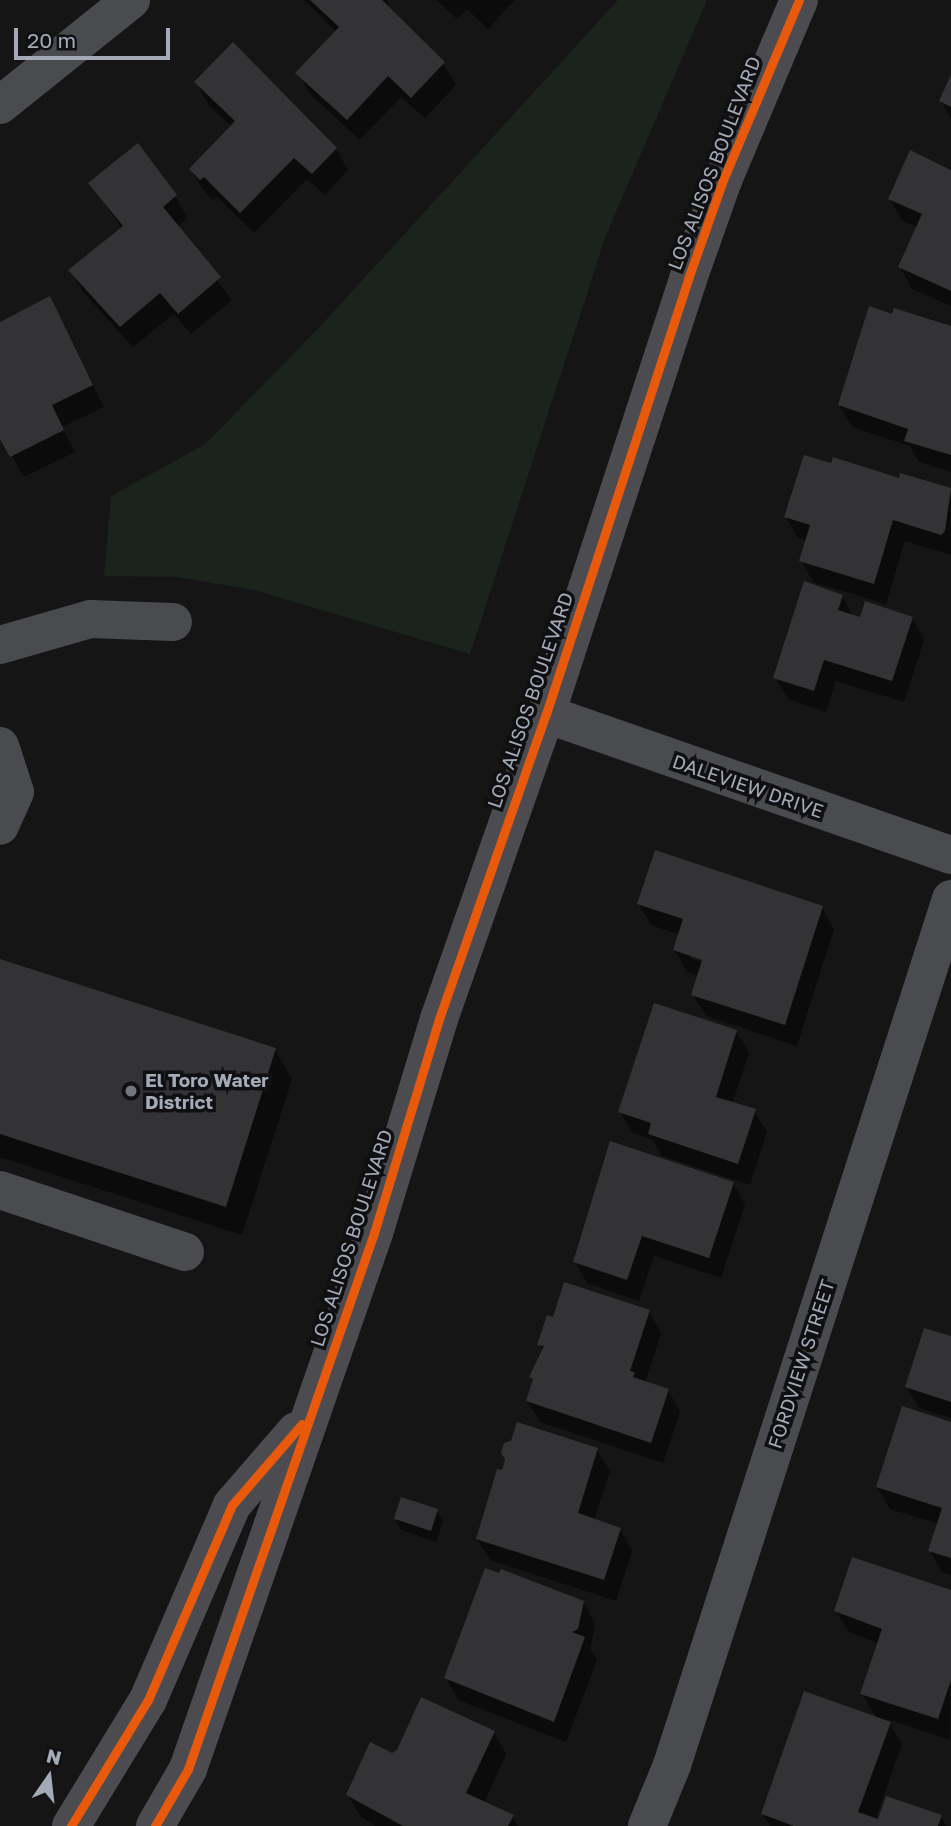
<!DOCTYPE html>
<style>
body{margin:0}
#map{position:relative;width:951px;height:1826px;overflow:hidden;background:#151516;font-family:"Golos Text",sans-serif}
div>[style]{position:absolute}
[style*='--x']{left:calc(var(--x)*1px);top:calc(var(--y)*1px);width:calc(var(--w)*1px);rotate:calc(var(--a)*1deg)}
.green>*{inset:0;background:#1b231d}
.shadow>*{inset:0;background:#0007}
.building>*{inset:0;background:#333335;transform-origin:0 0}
.minor>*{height:38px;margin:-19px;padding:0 19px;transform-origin:19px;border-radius:19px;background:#494b4f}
.major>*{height:38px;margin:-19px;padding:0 19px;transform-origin:19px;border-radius:19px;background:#4c4c50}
.cycleway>*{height:9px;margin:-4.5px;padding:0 4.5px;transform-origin:4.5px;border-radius:4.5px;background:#e8590c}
.dots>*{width:19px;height:19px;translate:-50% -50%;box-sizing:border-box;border:4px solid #101012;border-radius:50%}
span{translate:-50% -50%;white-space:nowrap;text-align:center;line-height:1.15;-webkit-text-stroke:7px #101012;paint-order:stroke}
.street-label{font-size:19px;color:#a5aab8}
.poi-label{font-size:19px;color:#a5aab8;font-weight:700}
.left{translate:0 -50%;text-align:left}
.north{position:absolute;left:14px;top:1742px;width:70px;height:70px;-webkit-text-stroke:5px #101012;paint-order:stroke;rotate:14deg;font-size:19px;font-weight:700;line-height:28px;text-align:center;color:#a5aab8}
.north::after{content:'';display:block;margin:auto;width:24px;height:32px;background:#a5aab8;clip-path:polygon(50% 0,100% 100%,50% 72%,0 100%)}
.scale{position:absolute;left:14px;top:28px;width:156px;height:32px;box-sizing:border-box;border:4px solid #a5aab8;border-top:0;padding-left:9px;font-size:21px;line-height:24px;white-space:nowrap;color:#a5aab8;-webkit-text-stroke:5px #101012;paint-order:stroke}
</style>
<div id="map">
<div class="green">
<i style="clip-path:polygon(618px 0,707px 0,606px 235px,470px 654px,254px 590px,177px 577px,104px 576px,111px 496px,204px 445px,316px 331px)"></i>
</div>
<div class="shadow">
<i style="clip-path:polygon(304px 0,388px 0,389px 10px,443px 63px,456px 85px,425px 118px,401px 97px,360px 140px,310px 94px,298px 73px,336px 32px)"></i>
<i style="clip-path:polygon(436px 0,515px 0,488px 29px,467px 9px,457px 19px)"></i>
<i style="clip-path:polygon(951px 79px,951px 119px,941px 101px)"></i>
<i style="clip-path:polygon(196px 82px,336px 149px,348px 170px,325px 195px,307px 179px,254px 233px,217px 197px,213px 200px,204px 191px,191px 170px,232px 127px,208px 104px)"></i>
<i style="clip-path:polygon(911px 152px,951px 169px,951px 306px,912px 289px,900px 267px,918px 227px,903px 221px,890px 199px)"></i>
<i style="clip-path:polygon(91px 184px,175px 196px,187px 218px,177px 227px,232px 300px,191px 334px,174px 314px,133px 347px,83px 292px,70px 271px,122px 229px)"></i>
<i style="clip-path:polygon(49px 298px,104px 407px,62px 427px,75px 452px,24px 477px,0 435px,0 324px)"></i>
<i style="clip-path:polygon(893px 316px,951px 327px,951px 472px,919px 462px,910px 446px,852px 427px,839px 405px)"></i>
<i style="clip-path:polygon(901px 475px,951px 490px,951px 555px,905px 541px,886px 604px,813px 582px,801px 560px,807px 541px,798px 538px,786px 517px,900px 480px)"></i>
<i style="clip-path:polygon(842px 596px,854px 618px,912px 618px,924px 640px,904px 702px,836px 681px,826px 712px,788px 699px,775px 677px)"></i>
<i style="clip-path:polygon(evenodd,639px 904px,822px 908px,834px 929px,797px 1046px,706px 1016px,693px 995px,699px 976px,687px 972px,675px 950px,680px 935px,651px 925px,639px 904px,690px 954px,711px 961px,710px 965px,690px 958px,690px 954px)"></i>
<i style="clip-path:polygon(0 961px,275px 1050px,292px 1079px,242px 1235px,0 1157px)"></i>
<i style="clip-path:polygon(736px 1032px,749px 1053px,732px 1104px,754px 1111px,767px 1132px,750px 1185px,662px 1156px,653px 1140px,633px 1133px,620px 1112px)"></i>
<i style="clip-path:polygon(733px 1183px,745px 1205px,721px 1278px,654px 1256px,639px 1301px,587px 1283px,575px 1262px)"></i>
<i style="clip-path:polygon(649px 1311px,661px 1333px,645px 1383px,668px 1390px,680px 1412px,663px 1463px,540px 1422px,527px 1401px,533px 1382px,531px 1377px,543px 1351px,539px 1344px,554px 1319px)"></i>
<i style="clip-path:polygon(951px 1338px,951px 1418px,919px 1408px,907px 1386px)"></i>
<i style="clip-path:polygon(951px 1424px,951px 1556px,945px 1554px,951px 1560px,951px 1575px,942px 1572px,930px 1551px,938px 1524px,890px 1509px,877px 1487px)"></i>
<i style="clip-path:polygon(597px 1450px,610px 1471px,594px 1520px,620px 1529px,632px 1551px,616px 1601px,490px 1560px,477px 1539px,503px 1472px)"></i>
<i style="clip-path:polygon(437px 1511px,443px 1522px,436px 1542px,401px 1530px,395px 1519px)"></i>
<i style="clip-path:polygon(500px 1576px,583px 1602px,595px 1624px,590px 1650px,597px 1660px,566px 1742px,458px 1700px,446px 1678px)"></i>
<i style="clip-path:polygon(951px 1592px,950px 1740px,887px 1719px,902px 1744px,876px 1818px,941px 1816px,946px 1826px,770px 1826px,763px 1814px,877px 1719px,862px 1693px,879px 1644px,849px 1632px,836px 1611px)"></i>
<i style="clip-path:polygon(494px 1732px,506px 1754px,484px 1803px,512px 1816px,518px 1826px,375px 1826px,360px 1816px,348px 1795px,392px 1755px)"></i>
</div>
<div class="building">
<i style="clip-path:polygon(310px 0,382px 0,445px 62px,411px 98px,388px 76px,347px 120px,295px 73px,339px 27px)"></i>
<i style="clip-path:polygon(233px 42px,337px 148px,312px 174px,294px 158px,240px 213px,204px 177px,200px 180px,189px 169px,235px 121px,194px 82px)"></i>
<i style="clip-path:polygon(951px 75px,951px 107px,939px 101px)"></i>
<i style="clip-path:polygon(138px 143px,177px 195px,163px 207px,221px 277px,178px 314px,160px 293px,120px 327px,68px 270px,123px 226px,88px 183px)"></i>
<i style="clip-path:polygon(910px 150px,951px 170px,951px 291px,898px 267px,922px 214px,888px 199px)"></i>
<i style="clip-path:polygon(50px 296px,93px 385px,52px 405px,64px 430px,10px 457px,0 439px,0 322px)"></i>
<i style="clip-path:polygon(869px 306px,892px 314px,894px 308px,951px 326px,951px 455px,904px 441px,908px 429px,838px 405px)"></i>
<i style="clip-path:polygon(804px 455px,831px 463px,833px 457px,899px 478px,900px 473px,951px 488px,945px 531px,941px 535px,893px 520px,874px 584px,799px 561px,810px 525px,784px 517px)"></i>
<i style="clip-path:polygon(804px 581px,843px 595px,838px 610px,860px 617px,865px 601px,913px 617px,892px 681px,824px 660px,814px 691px,773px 678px)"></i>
<i style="clip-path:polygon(655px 850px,823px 906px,785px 1025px,691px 995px,702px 960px,673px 950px,683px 919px,637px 904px)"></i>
<i style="clip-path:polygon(0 959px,276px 1048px,226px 1207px,0 1134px)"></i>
<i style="clip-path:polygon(654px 1003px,737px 1030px,716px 1097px,756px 1109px,738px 1164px,648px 1134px,651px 1123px,618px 1112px)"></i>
<i style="clip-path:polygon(610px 1141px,734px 1182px,709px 1258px,642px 1236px,627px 1280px,573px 1262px)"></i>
<i style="clip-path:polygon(564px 1282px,650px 1310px,630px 1371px,635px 1372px,633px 1377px,669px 1389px,651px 1443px,526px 1401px,533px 1379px,529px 1377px,544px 1346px,537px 1345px,547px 1315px,553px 1317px)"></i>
<i style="clip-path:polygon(924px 1328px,951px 1336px,951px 1402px,905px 1387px)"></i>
<i style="clip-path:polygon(902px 1406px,951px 1422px,951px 1558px,928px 1551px,942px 1508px,876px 1487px)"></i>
<i style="clip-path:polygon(517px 1422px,598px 1448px,578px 1513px,621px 1528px,604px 1580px,476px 1539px,497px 1469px,502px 1470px,505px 1459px,501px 1453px,504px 1443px,511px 1441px)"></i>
<i style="left:401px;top:1497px;width:39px;height:23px;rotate:18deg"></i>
<i style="clip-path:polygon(852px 1557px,951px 1590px,951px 1680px,938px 1719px,860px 1694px,882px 1629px,834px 1611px)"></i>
<i style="clip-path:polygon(485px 1568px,499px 1573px,501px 1569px,584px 1601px,578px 1629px,572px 1632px,585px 1637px,554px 1722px,444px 1678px)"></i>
<i style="clip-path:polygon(804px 1691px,891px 1722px,858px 1812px,878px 1819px,886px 1796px,942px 1815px,938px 1826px,794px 1826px,761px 1814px)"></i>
<i style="clip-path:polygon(421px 1697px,495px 1731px,466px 1793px,514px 1815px,508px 1826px,403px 1826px,346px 1795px,370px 1742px,392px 1753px,397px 1750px)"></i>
</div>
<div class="minor">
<i style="--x:0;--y:105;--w:168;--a:-38.7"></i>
<i style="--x:0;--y:645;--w:94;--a:-16.1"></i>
<i style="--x:90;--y:619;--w:83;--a:2.1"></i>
<i style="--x:546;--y:714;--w:429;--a:19.2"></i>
<i style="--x:0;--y:746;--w:48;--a:71.9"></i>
<i style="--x:15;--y:792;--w:37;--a:114"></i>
<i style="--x:0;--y:1190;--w:195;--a:18.5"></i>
<i style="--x:647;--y:1826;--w:66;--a:-67.7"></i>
<i style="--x:672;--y:1765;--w:910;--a:-72.14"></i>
</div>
<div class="major">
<i style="--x:71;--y:1826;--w:148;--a:-58.6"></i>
<i style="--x:148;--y:1700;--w:212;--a:-66.7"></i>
<i style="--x:232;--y:1505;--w:98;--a:-49.1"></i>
<i style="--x:155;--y:1826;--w:66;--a:-59.9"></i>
<i style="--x:188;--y:1769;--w:567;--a:-70.86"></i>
<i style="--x:374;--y:1233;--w:224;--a:-73.1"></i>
<i style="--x:439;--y:1019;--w:323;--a:-70.7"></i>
<i style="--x:546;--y:714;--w:458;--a:-71.9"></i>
<i style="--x:688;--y:279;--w:105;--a:-70.5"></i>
<i style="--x:723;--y:180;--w:195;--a:-67.1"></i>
</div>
<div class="cycleway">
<i style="--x:71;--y:1826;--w:148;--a:-58.6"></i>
<i style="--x:148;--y:1700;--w:212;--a:-66.7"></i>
<i style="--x:232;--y:1505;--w:107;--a:-49.2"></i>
<i style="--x:155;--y:1826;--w:66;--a:-59.9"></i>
<i style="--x:188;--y:1769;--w:567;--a:-70.86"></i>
<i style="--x:374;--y:1233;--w:224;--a:-73.1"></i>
<i style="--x:439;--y:1019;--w:323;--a:-70.7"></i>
<i style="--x:546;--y:714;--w:458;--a:-71.9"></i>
<i style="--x:688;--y:279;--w:105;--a:-70.5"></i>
<i style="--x:723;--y:180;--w:195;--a:-67.1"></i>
</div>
<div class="dots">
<i style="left:131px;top:1091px;background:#73767f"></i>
</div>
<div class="street-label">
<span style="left:714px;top:163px;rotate:-69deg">LOS ALISOS BOULEVARD</span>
<span style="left:530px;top:700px;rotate:-71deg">LOS ALISOS BOULEVARD</span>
<span style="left:748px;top:786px;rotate:19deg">DALEVIEW DRIVE</span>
<span style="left:351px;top:1238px;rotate:-72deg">LOS ALISOS BOULEVARD</span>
<span style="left:801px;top:1364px;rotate:-72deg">FORDVIEW STREET</span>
</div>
<div class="poi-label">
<span class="left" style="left:145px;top:1091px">El Toro Water<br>District</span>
</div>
<div class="north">N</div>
<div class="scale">20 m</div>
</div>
